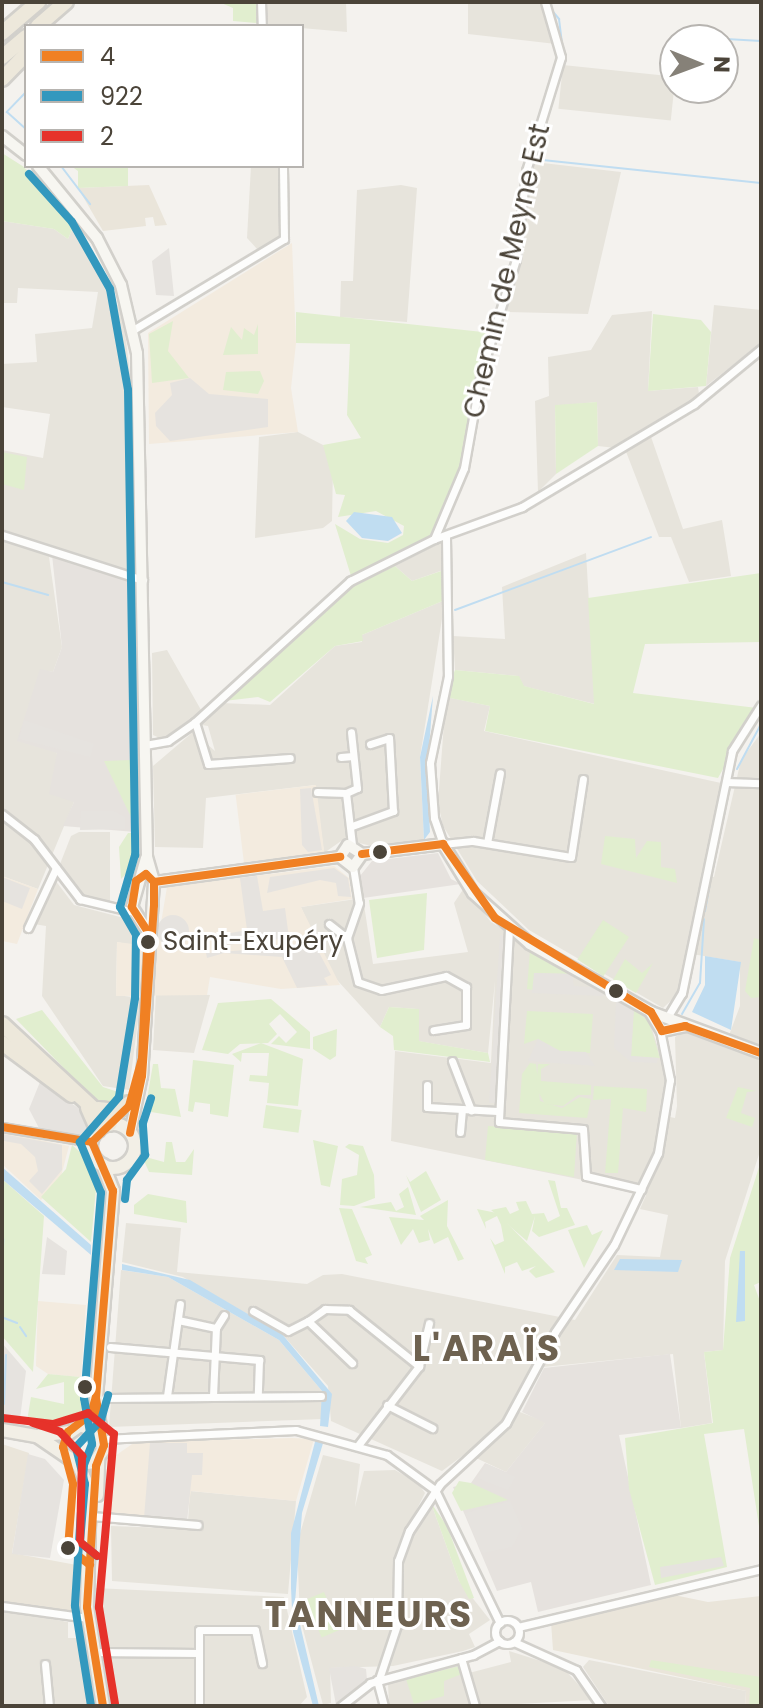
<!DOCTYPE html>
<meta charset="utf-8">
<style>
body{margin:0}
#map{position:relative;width:763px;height:1708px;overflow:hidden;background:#f4f2ee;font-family:Poppins,sans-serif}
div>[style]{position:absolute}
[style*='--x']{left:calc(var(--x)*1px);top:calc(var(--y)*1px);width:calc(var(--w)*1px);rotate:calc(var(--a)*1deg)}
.residential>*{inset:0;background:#e7e4dc;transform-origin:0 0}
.commercial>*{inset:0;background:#f3ebdf;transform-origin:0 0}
.industrial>*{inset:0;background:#e6e2de}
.education>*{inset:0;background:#eae5da}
.green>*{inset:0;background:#e1eecf;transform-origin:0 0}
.parking>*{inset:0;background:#e6e3df}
.round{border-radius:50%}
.water>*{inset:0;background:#c0ddf1}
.stream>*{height:2px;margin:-1px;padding:0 1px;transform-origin:1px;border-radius:1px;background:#c0ddf1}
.roads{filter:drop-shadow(2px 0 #d2d0cb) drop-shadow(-2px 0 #d2d0cb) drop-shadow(0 2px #d2d0cb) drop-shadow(0 -2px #d2d0cb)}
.street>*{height:7px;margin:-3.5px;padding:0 3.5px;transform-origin:3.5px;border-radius:3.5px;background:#fdfdfc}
.street>.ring{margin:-3.5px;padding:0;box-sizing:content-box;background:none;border:7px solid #fdfdfc;border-radius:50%}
.secondary>*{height:10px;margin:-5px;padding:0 5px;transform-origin:5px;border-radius:5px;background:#f7f6f1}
.primary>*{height:12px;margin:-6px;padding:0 6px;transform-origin:6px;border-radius:6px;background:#f2efe6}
.primary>.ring{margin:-6px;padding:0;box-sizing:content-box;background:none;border:12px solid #f2efe6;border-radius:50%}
.highway>*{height:14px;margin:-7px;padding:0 7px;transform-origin:7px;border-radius:7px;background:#ede8db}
.bus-1>*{height:8px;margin:-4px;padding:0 4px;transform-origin:4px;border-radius:4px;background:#f08023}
.bus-2>*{height:8px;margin:-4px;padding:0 4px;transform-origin:4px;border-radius:4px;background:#3398be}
.bus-3>*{height:8px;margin:-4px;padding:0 4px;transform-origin:4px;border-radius:4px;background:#e6322a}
.dots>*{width:22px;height:22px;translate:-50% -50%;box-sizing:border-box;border:4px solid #fff;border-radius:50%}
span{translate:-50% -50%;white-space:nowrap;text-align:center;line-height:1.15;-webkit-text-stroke:6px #fff;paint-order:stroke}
.bus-label{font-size:26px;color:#4b4439}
.left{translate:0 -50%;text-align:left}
.street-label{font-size:28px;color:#4b4439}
.district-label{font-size:36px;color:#6e6250;font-weight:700;letter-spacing:2px}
.frame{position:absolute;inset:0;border:4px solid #4b4439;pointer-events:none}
.legend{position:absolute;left:24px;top:24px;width:280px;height:144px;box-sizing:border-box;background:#fff;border:2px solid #b7b4b0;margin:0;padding:10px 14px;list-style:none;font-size:24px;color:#4b4439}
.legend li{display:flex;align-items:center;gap:16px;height:40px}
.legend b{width:40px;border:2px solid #b7b4b0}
.north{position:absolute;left:659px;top:24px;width:80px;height:80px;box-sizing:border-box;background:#fff;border:2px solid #b7b4b0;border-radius:50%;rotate:91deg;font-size:22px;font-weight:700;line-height:32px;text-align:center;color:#4b4439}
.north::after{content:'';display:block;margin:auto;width:28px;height:36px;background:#868178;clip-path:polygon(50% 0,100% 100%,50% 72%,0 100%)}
</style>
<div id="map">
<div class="residential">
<i style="clip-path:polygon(266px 2px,346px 2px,347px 32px,267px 25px)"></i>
<i style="clip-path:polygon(468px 2px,542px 2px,556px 44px,468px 34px)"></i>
<i style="left:563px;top:65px;width:113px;height:44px;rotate:6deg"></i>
<i style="clip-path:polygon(534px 162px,621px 172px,588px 314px,505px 312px)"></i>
<i style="clip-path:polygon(251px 166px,281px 168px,285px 222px,278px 241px,258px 250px,247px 238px)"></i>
<i style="clip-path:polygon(401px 185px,417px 188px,407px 322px,340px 317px,341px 281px,353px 281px,357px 190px)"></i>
<i style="clip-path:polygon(2px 221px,54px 229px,68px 239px,74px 225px,123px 315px,133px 399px,137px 583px,49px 557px,62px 647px,53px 672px,40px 670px,59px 764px,74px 802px,38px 889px,2px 876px,2px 450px,43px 458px,50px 414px,2px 407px,2px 364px,37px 362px,35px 334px,92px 328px,98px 292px,18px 288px,17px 303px,2px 303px)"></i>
<i style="clip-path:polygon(714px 305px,761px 310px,761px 343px,706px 386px)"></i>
<i style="clip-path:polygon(652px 311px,648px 391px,698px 387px,699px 394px,650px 434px,683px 529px,722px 520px,731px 576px,689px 582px,671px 537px,659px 537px,625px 449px,598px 446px,597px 402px,555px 406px,556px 474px,538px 492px,535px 401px,549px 396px,548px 357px,591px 350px,612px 315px)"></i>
<i style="clip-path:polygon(298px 432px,323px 445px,333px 465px,332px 521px,323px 528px,255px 538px,259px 437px)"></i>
<i style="clip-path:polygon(444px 541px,446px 569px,412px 581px,395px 566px)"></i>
<i style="clip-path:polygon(586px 553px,595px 704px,523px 686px,518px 676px,455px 670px,453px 636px,505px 639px,502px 587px)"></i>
<i style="clip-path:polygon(445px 600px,420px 757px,424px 840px,375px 847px,344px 839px,324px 853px,315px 785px,206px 798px,203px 848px,155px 847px,153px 766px,193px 732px,215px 751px,208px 726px,190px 723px,162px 739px,153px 735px,152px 653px,167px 650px,205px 717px,221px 703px,270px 705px,335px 646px,362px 642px,362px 635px)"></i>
<i style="clip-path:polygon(446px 697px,490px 706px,484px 731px,721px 783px,703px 876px,714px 877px,741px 760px,761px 733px,761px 1148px,725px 1261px,723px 1350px,704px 1352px,712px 1423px,681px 1428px,673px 1354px,533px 1368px,512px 1409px,546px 1422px,506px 1472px,476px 1458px,481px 1442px,442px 1471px,331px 1421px,328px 1386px,282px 1334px,183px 1277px,122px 1262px,126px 1223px,181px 1228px,177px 1272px,307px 1284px,323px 1275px,342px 1274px,575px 1320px,617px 1255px,660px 1257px,668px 1215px,640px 1209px,647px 1193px,391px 1141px,395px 1051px,491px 1063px,495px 981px,488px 1053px,418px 1041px,418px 1009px,389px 1007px,380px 1027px,327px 969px,301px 907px,363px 898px,373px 964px,468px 952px,454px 903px,464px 888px,491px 922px,648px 1017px,667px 1075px,665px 1116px,675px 1118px,677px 1106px,675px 1037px,684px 1032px,725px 1046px,740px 1006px,740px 962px,686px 953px,678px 994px,663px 1008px,529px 930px,477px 881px,443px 826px,438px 803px)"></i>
<i style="clip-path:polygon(79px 832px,110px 832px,110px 902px,78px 893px,60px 864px,71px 836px)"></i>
<i style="clip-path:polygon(55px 880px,74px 905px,124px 918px,138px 932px,141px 947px,117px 942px,116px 995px,141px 998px,129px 1090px,103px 1086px,42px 996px,46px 926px,34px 924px)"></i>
<i style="clip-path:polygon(156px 993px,210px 995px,194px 1053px,153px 1050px)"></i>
<i style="clip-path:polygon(121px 1270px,168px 1277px,279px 1340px,322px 1391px,323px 1419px,109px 1427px)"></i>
<i style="clip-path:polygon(323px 1455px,360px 1464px,355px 1507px,364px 1471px,395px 1470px,418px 1483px,425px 1493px,399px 1545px,405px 1546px,431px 1503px,459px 1581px,490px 1620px,469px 1634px,475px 1647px,463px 1651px,393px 1666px,330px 1668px,331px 1703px,323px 1705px,300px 1618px,297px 1544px)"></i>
<i style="clip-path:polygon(190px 1491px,296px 1501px,288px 1594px,112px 1581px,111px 1526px,195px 1529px,188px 1521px)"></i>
<i style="clip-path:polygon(95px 1588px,284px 1597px,307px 1697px,299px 1706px,110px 1706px)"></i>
<i style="clip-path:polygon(2px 1610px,68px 1622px,68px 1638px,83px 1638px,95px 1706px,2px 1706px)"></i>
<i style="clip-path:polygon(509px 1651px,563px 1668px,593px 1700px,479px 1706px,469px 1673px,511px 1662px)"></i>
<i style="clip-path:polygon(589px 1660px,746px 1691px,745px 1706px,609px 1706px,583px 1667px)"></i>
<i style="clip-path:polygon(460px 1665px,473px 1706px,389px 1706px,388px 1683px)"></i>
</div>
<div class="commercial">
<i style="clip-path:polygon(292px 243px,296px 343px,291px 388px,298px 432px,149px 444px,148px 333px)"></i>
<i style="left:316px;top:785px;width:68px;height:81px;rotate:83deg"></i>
<i style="clip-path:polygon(334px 866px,349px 878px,352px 899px,301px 907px,340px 985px,281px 989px,210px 977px,207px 995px,116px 996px,117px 942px,157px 947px,167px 887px)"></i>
<i style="clip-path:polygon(2px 876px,38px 889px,17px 944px,2px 941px)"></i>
<i style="clip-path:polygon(2px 1132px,69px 1146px,60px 1180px,41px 1200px,2px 1164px)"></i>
<i style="clip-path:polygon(38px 1301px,86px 1305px,81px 1377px,48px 1374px,36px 1366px)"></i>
<i style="clip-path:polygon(292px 1438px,314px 1439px,296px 1501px,191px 1491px,186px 1522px,111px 1517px,110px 1469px,115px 1456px,135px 1442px)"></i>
</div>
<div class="industrial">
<i style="clip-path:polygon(52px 555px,137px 583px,140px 820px,135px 821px,135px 832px,63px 826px,74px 802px,49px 794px,57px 753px,17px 741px,40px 669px,53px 672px,62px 647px)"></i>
<i style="clip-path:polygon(438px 853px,451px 879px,461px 884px,363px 898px,360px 876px,372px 861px)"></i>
<i style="clip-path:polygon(670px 1354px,681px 1428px,619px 1435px,651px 1585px,538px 1612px,531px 1582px,497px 1591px,453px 1487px,471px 1483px,485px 1463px,506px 1472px,545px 1423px,522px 1412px,544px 1368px)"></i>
</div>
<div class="education">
<i style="clip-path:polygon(149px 185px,167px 225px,155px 226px,153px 217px,145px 218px,146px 226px,103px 231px,78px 188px)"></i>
<i style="clip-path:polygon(2px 1444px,29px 1453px,12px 1553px,82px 1566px,79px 1614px,2px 1602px)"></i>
<i style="clip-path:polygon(674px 1595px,708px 1602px,761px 1596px,761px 1706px,745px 1706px,746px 1691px,553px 1650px,551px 1622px)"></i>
</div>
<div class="green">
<i style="clip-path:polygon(219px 2px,258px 2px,257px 23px,233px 21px,233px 8px)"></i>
<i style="clip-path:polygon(2px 153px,24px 167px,74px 225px,68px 239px,54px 229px,2px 221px)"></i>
<i style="clip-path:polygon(71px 166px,128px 166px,128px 186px,78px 188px,78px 171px)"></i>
<i style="clip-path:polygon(296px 312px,492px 333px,462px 466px,434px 534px,351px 576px,335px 524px,360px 539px,388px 543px,403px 535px,404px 526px,376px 511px,338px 517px,345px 495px,336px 494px,323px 445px,361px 438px,347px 415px,350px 344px,296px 343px)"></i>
<i style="clip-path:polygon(653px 314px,701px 320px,711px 332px,706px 386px,648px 391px)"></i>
<i style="clip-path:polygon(173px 321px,168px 351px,189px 378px,152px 383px,149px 334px)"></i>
<i style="clip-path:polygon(258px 324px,258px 354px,223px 355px,231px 327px,242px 340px,244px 328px,254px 335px)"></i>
<i style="clip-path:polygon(260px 371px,264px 381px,258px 394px,223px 390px,226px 372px)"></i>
<i style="clip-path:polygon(597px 402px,598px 446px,556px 474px,555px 405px)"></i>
<i style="clip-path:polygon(2px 452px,27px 457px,24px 490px,2px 484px)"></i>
<i style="clip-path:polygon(395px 566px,412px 581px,444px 570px,445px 600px,362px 635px,363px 641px,335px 646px,270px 702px,258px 697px,224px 701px,351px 587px)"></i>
<i style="clip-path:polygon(761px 573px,761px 642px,645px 644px,633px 693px,757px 708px,718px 778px,485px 731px,490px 706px,445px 697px,455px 670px,519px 676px,524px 686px,594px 704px,588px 598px)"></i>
<i style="clip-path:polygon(136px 742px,138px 819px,131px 817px,104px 761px,131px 760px)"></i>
<i style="clip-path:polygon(128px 833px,135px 833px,135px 865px,121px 879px,119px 847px)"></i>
<i style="clip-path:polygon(605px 836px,635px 839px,636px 858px,647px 841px,661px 842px,661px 867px,675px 869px,677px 883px,601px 864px)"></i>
<i style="clip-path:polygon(427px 893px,424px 950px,377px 958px,369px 900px)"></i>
<i style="left:603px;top:920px;width:31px;height:47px;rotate:33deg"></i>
<i style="clip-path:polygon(754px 938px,761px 940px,761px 997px,751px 998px,745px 991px)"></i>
<i style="clip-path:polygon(530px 950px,573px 974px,535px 973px,533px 990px,527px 989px)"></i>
<i style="clip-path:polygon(625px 959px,642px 973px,653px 963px,636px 993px,613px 980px)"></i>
<i style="clip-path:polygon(271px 999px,310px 1032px,310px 1049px,271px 1044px,279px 1036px,286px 1043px,297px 1032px,280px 1014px,269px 1024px,277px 1034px,268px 1043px,240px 1044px,228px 1054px,202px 1050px,218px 1003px)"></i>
<i style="clip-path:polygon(389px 1007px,419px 1009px,419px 1041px,488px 1053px,490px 1062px,394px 1050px,393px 1036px,380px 1027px)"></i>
<i style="clip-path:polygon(634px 1008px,649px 1022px,660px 1058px,631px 1056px)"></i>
<i style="clip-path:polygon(42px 1010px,103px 1087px,127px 1095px,116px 1108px,94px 1099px,16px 1019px)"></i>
<i style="clip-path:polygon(527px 1011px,593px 1014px,590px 1053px,560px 1051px,538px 1039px,524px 1044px)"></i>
<i style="clip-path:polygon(337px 1029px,336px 1056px,330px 1060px,313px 1049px,313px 1037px)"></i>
<i style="clip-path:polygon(261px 1043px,303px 1059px,298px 1106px,267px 1103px,269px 1083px,249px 1081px,250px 1075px,267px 1076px,269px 1053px,242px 1053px,241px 1062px,232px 1054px)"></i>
<i style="clip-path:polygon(193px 1060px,234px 1065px,228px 1117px,210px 1114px,210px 1104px,195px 1102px,193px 1112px,188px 1111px)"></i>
<i style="clip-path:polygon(530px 1063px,536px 1064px,540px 1101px,562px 1108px,580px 1097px,591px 1099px,587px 1118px,519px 1113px,522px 1074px)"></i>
<i style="clip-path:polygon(153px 1064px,158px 1064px,161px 1088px,175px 1089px,181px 1117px,145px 1111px)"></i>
<i style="clip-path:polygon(538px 1064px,550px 1064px,541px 1069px,541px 1081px,591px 1085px,591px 1095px,578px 1095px,563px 1106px,545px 1104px,536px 1088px)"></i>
<i style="clip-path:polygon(594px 1086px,647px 1089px,646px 1112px,623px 1108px,618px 1173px,605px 1173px,611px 1099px,593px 1100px)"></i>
<i style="clip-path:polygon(738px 1087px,756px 1091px,747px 1092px,741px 1113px,755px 1118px,752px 1127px,726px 1118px)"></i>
<i style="left:266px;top:1105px;width:36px;height:23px;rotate:8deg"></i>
<i style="clip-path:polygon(488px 1126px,577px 1131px,574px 1177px,485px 1160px)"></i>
<i style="clip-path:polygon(313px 1140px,338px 1146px,328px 1197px,330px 1187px,321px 1185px)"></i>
<i style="clip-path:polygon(166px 1142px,172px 1142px,176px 1162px,185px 1162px,194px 1149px,192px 1175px,149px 1172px,142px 1156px,164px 1162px)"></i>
<i style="clip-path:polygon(349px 1144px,363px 1146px,374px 1175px,375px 1198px,354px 1206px,340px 1205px,342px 1179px,357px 1175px,359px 1155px,345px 1147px)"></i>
<i style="clip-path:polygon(72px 1145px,98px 1168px,91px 1242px,41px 1197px,66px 1169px)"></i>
<i style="clip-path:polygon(761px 1161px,761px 1282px,754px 1285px,761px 1304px,761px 1539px,744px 1429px,704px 1434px,727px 1567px,655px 1585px,629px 1489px,625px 1438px,713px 1423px,704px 1352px,723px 1350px,730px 1258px)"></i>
<i style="clip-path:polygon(426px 1171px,441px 1200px,421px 1212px,406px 1175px,410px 1182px)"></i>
<i style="clip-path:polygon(2px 1179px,44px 1216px,33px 1372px,2px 1336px)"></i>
<i style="clip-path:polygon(548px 1180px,555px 1181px,561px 1208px,567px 1208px,575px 1225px,539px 1237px,532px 1231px,535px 1216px,527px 1241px,491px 1210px,506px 1207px,510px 1214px,519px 1210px,516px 1202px,526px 1201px,532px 1214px,544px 1213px,548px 1222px,560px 1216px)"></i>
<i style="clip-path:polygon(408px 1187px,416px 1215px,360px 1207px,391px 1202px,396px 1211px,404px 1207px,399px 1194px)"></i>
<i style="clip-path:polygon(148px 1194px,186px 1201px,187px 1223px,134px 1214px,134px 1205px)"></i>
<i style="clip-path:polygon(448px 1200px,447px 1226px,464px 1259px,458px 1261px,448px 1237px,434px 1244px,428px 1229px,430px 1240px,419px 1243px,413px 1229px,401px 1245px,389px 1217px,424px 1220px,420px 1216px)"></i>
<i style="clip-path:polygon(339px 1208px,352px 1209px,372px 1255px,365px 1258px,368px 1264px,356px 1261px)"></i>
<i style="clip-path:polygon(477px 1209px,497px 1213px,555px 1272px,536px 1278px,529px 1271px,536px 1266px,522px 1271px,517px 1262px,505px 1267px,505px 1274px,490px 1238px,495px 1245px,504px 1241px,501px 1225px,497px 1216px,485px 1222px,486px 1229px)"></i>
<i style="clip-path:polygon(587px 1225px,592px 1235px,603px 1230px,584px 1268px,568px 1230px)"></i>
<i style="clip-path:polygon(48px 1374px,81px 1377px,90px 1407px,53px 1424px,27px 1421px,31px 1397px,64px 1404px,64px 1382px,36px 1389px)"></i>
<i style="clip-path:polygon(459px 1481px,471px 1483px,508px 1500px,461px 1511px,452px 1493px)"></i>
<i style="clip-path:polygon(431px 1503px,447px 1526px,474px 1598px,469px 1599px,459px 1581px)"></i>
<i style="left:324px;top:1592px;width:41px;height:20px;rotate:67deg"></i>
<i style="clip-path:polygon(651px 1660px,761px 1677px,761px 1706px,749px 1706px,750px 1688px,649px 1667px)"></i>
<i style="clip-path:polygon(460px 1666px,462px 1674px,444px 1681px,444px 1696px,414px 1704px,406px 1679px)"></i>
</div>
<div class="parking">
<i style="clip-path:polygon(169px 248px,174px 296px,156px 295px,152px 261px)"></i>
<i style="clip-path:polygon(190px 378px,209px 394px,268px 399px,268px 427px,170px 441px,156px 426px,155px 413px,172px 395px,170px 383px)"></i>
<i style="clip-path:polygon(24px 720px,94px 744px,90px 757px,19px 739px)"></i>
<i style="clip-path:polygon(311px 788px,322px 850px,308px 852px,302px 845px,300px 789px)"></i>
<i style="clip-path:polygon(81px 811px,114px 811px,125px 817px,125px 829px,80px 830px)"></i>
<i style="clip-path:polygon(334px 868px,348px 878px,351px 897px,338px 896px,336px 883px,320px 880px,267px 893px,270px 877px)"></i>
<i style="clip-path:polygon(257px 876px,263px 911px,285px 908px,289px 938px,226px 945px,225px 934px,247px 930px,240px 878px)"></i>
<i style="clip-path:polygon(2px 877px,30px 888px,22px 909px,2px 901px)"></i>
<i class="round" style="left:157px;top:915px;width:32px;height:32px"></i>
<i style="clip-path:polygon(500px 935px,505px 936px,495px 1103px,489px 1103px)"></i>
<i style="clip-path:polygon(315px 945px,331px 975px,324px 978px,328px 985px,297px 988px,282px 957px,224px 953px,207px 958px,206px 953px)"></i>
<i style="clip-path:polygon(534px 973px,572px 974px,574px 986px,602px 988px,603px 996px,532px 993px)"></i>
<i style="clip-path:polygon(616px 999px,634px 1007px,631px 1056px,658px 1058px,657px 1063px,631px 1062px,614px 1048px)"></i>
<i style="clip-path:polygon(538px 1039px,560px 1051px,586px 1052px,595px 1066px,528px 1061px)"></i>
<i style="clip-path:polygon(40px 1082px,90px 1116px,89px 1131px,76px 1136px,40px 1130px,29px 1109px)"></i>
<i style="clip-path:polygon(2px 1134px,62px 1145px,62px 1170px,42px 1194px,29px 1181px,38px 1171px,35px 1157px,21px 1144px,4px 1141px,2px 1151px)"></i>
<i style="clip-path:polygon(47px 1237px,67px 1251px,65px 1275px,42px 1274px)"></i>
<i style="clip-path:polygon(2px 1343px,26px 1371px,20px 1419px,2px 1416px)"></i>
<i style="clip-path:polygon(150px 1443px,187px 1443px,187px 1453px,203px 1453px,202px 1475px,192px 1475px,187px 1521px,144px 1518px)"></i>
<i style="clip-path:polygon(28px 1454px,45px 1459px,64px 1480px,50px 1558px,12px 1554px)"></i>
<i style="clip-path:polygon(487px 1464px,515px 1477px,508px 1490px,477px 1478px)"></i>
<i style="clip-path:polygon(510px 1501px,522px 1528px,512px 1547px,482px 1553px,465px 1513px)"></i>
<i style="clip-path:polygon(721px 1557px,724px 1566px,661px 1578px,660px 1567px)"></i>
<i style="clip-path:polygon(356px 1666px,366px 1669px,367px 1680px,336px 1705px,329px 1668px)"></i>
</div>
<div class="water">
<i style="clip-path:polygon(354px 512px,392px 517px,402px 533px,388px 541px,362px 538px,346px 521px)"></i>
<i style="clip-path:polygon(433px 696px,427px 774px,430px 832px,424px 840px,420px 757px)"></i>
<i style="clip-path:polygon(705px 956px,741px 962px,731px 1030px,692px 1012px,705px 985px)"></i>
<i style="clip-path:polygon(2px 1167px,91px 1245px,91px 1255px,2px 1179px)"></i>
<i style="clip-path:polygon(740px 1251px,745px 1251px,745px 1321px,736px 1322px)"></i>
<i style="clip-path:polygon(620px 1259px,682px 1260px,678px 1272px,614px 1270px)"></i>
<i style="clip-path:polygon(122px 1264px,190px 1280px,282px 1334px,332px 1394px,328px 1427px,320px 1426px,322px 1391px,279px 1340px,168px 1277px,122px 1270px)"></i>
<i style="clip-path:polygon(316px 1438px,324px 1440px,302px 1513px,295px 1603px,319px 1706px,313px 1706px,293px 1632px,291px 1588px,291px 1533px)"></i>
</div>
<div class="stream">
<i style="--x:549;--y:7;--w:16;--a:50"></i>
<i style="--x:559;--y:19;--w:34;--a:83"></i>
<i style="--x:692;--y:37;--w:69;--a:3.3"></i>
<i style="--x:26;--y:92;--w:28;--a:134"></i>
<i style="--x:7;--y:112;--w:25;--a:42"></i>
<i style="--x:540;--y:137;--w:35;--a:-72"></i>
<i style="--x:533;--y:159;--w:229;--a:6"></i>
<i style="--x:61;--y:166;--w:48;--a:52.7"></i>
<i style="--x:493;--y:347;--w:19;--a:-74"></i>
<i style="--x:445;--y:527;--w:54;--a:-69.6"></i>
<i style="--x:2;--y:582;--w:48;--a:15.8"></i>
<i style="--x:455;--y:610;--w:209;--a:-20.4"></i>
<i style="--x:737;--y:769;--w:51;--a:-61.9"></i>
<i style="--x:723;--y:815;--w:14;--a:-78"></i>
<i style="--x:716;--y:844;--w:17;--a:-77"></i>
<i style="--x:712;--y:865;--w:10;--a:-79"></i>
<i style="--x:705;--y:911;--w:28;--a:-80"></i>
<i style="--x:682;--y:1014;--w:36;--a:-60"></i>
<i style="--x:700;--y:983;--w:64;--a:-86.4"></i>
<i style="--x:2;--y:1276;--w:37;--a:-88"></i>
<i style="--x:4;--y:1318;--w:14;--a:21"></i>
<i style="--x:20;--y:1327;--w:11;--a:56"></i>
<i style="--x:4;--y:1404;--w:49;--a:-87.7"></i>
</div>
<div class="roads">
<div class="street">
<i style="--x:261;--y:2;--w:24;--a:88"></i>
<i style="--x:133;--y:330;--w:176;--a:-31.1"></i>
<i style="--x:284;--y:239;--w:73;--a:-90.8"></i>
<i style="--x:2;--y:535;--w:148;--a:17.7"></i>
<i style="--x:446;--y:537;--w:139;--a:89.2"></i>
<i style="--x:448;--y:676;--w:89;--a:101.7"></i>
<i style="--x:430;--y:763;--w:55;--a:85.8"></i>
<i style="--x:434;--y:818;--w:28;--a:71"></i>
<i style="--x:443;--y:844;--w:30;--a:-6"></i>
<i style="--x:473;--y:841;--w:99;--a:9.3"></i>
<i style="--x:571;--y:857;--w:79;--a:-81.3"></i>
<i style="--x:434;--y:539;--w:77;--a:-67.1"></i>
<i style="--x:464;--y:468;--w:97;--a:-79.9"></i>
<i style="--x:481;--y:373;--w:119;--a:-72.9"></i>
<i style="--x:516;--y:259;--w:89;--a:-83.5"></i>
<i style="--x:526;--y:171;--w:119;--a:-72.9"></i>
<i style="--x:561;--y:57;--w:57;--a:-106.2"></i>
<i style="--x:195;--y:722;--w:44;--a:72.8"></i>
<i style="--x:208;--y:764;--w:82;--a:-4.2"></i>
<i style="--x:145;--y:745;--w:23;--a:-10"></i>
<i style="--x:168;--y:741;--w:33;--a:-35"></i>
<i style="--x:195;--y:722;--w:210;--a:-42.3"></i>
<i style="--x:350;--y:581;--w:94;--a:-26.6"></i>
<i style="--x:434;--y:539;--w:94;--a:-20"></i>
<i style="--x:522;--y:507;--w:200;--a:-30.9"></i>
<i style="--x:694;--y:404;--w:87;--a:-39.4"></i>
<i style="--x:341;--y:757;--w:12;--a:-5"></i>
<i style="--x:726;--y:782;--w:35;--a:2"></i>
<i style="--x:317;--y:792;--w:29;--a:2"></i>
<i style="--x:346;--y:793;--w:52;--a:83.4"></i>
<i style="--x:346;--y:793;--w:12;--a:-24"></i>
<i style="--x:357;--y:788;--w:56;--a:-96.1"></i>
<i style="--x:2;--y:814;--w:41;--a:38"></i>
<i style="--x:34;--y:839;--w:76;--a:52.5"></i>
<i style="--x:80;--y:899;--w:56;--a:13.5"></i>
<i style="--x:352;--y:826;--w:44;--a:-20.1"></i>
<i style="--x:393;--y:811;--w:73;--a:-93.1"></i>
<i style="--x:389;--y:738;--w:20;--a:162"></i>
<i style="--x:487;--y:843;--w:71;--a:-79.5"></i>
<i style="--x:353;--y:867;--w:36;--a:81"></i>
<i style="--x:359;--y:903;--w:37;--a:109"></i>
<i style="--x:347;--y:938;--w:45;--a:76"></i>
<i style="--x:358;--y:982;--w:24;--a:19"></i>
<i style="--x:381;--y:990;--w:66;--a:-12.2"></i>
<i style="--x:446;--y:976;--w:23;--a:29"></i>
<i style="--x:466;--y:987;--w:38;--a:90"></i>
<i style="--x:466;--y:1025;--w:33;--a:171"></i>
<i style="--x:329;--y:924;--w:23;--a:38"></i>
<i style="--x:28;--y:928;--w:66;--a:-65"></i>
<i style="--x:509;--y:929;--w:193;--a:93"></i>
<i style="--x:499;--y:1122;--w:84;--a:4.8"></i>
<i style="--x:583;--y:1129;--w:47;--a:86.3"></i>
<i style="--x:586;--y:1176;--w:57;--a:13.3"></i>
<i style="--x:668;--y:1016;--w:27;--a:-59"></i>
<i style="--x:682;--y:993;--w:247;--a:-78.3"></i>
<i style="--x:732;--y:751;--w:54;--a:-57.8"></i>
<i style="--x:452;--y:1061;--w:53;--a:68.8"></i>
<i style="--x:427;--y:1085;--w:22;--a:90"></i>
<i style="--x:427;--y:1107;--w:70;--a:3.3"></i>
<i style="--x:2;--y:1127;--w:91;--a:9.5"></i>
<i style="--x:460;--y:1132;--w:23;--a:-85"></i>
<i style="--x:129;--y:1160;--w:6;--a:39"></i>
<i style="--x:253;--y:1311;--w:40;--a:29.7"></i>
<i style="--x:288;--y:1331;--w:22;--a:-27"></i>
<i style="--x:308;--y:1321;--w:61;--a:43.7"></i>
<i style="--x:178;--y:1320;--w:39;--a:12"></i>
<i style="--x:308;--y:1321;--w:21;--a:-35"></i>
<i style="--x:325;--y:1309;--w:24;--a:2"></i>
<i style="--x:349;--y:1310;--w:90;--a:38.7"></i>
<i style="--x:110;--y:1347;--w:150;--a:5"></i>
<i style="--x:259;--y:1360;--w:36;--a:92"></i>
<i style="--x:167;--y:1396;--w:93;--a:-82"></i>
<i style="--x:213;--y:1396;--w:68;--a:-87.5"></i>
<i style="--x:216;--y:1328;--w:15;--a:-58"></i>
<i style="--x:105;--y:1398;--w:216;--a:-0.5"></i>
<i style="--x:387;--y:1405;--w:51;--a:27.1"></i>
<i style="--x:103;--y:1439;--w:193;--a:-2.7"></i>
<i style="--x:296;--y:1430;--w:94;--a:15.4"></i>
<i style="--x:387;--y:1455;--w:59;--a:36.1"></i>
<i style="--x:435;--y:1490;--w:148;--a:64"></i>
<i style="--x:359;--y:1444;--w:98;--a:-52.4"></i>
<i style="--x:419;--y:1366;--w:44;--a:-76.9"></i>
<i style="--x:92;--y:1516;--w:106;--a:4.9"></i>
<i style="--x:2;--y:1606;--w:87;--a:7.9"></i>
<i class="ring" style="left:495px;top:1620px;width:17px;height:17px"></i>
<i style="--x:518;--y:1627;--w:250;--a:-13.4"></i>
<i style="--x:514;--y:1642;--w:68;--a:24.3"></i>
<i style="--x:576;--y:1670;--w:44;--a:55.2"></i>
<i style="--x:93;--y:1652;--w:106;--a:0.5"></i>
<i style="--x:461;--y:1658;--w:50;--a:73.7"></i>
<i style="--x:45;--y:1664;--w:42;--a:84.6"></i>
<i style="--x:379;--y:1679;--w:57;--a:-71.6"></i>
<i style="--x:397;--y:1625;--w:64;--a:-89.1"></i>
<i style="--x:398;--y:1561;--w:32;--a:-70"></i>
<i style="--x:409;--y:1531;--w:56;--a:-56.6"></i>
<i style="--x:440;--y:1484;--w:90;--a:-42.7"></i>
<i style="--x:506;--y:1423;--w:103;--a:-61.7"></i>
<i style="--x:555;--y:1332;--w:105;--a:-55.9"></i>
<i style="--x:614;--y:1245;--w:102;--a:-64.4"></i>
<i style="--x:658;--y:1153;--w:74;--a:-80.7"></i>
<i style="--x:670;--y:1080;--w:51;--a:-101.3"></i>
<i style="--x:377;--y:1680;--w:27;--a:75"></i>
<i style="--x:199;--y:1706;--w:76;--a:-90"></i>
<i style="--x:199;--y:1630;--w:56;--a:0"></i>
<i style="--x:255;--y:1630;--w:34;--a:78"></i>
<i style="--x:341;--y:1706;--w:37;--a:-38"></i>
<i style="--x:370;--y:1683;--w:107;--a:-15.2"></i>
<i style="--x:473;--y:1655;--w:30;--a:-28"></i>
</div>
<div class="secondary">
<i style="--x:2;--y:136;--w:31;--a:38"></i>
<i style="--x:38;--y:166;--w:93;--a:50.7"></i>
<i style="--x:97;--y:238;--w:53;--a:62.9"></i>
<i style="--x:121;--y:285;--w:70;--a:76.8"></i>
<i style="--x:137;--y:353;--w:504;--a:88.86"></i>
<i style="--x:147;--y:857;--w:26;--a:74"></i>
<i style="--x:154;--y:882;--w:194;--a:93.5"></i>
<i style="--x:142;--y:1076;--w:58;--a:101.9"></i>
<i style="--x:362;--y:854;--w:82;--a:-7"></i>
<i style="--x:443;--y:844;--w:57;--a:58.5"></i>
<i style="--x:473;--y:893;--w:76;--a:41.8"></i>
<i style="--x:530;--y:944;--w:139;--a:29.3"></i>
<i style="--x:651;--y:1012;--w:117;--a:20.4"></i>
<i style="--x:340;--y:857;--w:16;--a:38"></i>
<i style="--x:353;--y:867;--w:16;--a:-55"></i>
<i style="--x:340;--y:857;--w:14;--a:-56"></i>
<i style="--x:348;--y:845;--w:17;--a:33"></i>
<i style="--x:146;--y:858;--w:51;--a:105.9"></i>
<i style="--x:132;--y:907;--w:30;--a:57"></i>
<i style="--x:154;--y:882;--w:188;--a:-7.7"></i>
<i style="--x:651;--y:1013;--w:21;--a:59"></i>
<i style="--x:662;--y:1031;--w:24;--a:-12"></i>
</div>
<div class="primary">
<i class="ring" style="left:91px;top:1124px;width:32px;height:32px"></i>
<i style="--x:2;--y:1430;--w:36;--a:10"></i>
<i style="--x:37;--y:1436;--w:31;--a:-7"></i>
<i style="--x:37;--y:1436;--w:50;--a:34.3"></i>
<i style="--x:78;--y:1464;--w:17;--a:-7"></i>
<i style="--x:95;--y:1462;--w:14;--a:-56"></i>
<i style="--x:103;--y:1450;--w:52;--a:-97.7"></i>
<i style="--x:96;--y:1398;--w:208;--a:-85.3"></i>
<i style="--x:113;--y:1191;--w:28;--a:-111"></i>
<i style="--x:65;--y:1436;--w:19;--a:-36"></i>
<i style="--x:80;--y:1425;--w:20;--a:20"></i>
<i style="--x:78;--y:1464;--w:30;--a:66"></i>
<i style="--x:90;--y:1491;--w:116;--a:91.5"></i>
<i style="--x:87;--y:1607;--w:100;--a:80.8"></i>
<i style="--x:97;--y:1495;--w:36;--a:-88"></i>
</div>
<div class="highway">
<i style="--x:38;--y:26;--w:37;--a:-41"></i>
<i style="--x:2;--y:33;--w:48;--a:-40.7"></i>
<i style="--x:2;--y:57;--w:31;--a:-40"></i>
<i style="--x:2;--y:79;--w:35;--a:-46"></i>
<i style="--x:2;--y:1024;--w:147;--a:42.8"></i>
<i style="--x:2;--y:1043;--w:87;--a:36.6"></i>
<i style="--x:88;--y:1108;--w:24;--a:66"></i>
<i style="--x:98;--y:1109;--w:19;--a:6"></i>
<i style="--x:117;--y:1111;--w:15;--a:-32"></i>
</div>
</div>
<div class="bus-1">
<i style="--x:443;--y:844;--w:90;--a:54.9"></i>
<i style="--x:495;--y:918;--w:182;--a:31.1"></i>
<i style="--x:651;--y:1012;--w:22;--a:60"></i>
<i style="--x:662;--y:1031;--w:24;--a:-12"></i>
<i style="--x:685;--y:1026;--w:81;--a:19.6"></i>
<i style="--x:362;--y:854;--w:82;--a:-7"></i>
<i style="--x:154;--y:882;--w:188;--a:-7.7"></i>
<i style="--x:2;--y:1127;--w:91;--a:9.5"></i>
<i style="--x:90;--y:1565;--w:28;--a:-142"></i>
<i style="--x:68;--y:1548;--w:64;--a:-85.5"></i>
<i style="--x:73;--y:1484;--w:38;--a:-105"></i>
<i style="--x:63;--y:1447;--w:16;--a:-72"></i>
<i style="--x:68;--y:1432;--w:29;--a:-38"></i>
<i style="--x:91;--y:1414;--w:18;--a:-74"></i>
<i style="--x:103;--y:1706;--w:100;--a:-99.2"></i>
<i style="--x:87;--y:1607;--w:141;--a:-86.3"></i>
<i style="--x:96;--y:1466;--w:22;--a:-69"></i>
<i style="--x:104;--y:1445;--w:48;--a:-99.7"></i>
<i style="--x:96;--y:1398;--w:208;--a:-85.3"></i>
<i style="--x:113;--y:1191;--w:53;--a:-113.2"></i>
<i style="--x:92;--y:1142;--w:52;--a:-44.2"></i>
<i style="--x:129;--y:1106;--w:50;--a:-74.8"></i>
<i style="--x:142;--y:1058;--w:126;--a:-87.3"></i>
<i style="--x:148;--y:932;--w:30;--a:-123"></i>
<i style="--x:132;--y:907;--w:26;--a:-81"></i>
<i style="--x:136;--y:881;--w:12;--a:-35"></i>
<i style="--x:146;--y:874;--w:11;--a:45"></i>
<i style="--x:154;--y:882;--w:23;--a:90"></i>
<i style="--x:154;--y:905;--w:171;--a:94"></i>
<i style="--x:142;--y:1076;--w:58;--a:101.9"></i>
</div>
<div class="bus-2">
<i style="--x:29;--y:174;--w:64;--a:48.1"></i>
<i style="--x:72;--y:222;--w:77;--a:60.4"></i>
<i style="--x:110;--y:289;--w:103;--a:79.9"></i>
<i style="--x:128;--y:390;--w:465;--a:89.1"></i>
<i style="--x:135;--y:855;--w:54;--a:106.1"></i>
<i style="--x:120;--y:907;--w:32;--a:60"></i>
<i style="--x:136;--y:935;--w:63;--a:90.9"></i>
<i style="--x:135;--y:998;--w:100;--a:99.2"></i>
<i style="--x:119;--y:1097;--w:60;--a:130.9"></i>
<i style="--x:80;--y:1142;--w:55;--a:67.6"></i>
<i style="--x:101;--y:1193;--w:206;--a:94.7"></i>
<i style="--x:84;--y:1398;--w:47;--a:80.1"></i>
<i style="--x:92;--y:1444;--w:22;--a:111"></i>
<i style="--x:84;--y:1465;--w:141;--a:93.7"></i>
<i style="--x:75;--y:1606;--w:101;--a:80.9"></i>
<i style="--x:125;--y:1199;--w:19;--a:-84"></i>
<i style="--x:127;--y:1180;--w:31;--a:-54"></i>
<i style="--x:145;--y:1155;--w:32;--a:-94"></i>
<i style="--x:143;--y:1123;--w:26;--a:-72"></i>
<i style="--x:97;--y:1556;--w:22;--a:-141"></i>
<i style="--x:80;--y:1542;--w:58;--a:-85.1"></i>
<i style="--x:85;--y:1484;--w:38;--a:-104"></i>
<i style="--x:76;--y:1447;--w:37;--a:-47"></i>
<i style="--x:101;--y:1420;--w:26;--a:-74"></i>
</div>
<div class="bus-3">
<i style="--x:3;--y:1418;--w:50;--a:6.8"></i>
<i style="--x:53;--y:1424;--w:37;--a:-17"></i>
<i style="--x:88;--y:1413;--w:33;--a:39"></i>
<i style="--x:114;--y:1434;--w:174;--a:95"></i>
<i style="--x:99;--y:1607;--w:98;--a:80.6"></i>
<i style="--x:33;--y:1423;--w:28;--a:18"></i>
<i style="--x:60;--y:1432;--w:33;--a:47"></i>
<i style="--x:82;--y:1456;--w:86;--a:91.3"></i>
<i style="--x:80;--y:1542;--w:22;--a:39"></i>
</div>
<div class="dots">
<i style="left:380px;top:852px;background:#4b4439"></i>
<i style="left:148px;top:942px;background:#4b4439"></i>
<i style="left:616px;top:991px;background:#4b4439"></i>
<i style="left:85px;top:1387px;background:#4b4439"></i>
<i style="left:68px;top:1548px;background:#4b4439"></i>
</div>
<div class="bus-label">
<span class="left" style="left:163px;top:942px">Saint-Exupéry</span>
</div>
<div class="street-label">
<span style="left:507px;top:271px;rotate:-77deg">Chemin de Meyne Est</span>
</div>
<div class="district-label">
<span style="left:487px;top:1349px">L'ARAÏS</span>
<span style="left:369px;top:1615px">TANNEURS</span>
</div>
<div class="frame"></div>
<ul class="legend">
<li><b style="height:10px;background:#f08023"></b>4</li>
<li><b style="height:10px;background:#3398be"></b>922</li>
<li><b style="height:10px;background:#e6322a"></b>2</li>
</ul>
<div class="north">N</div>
</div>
